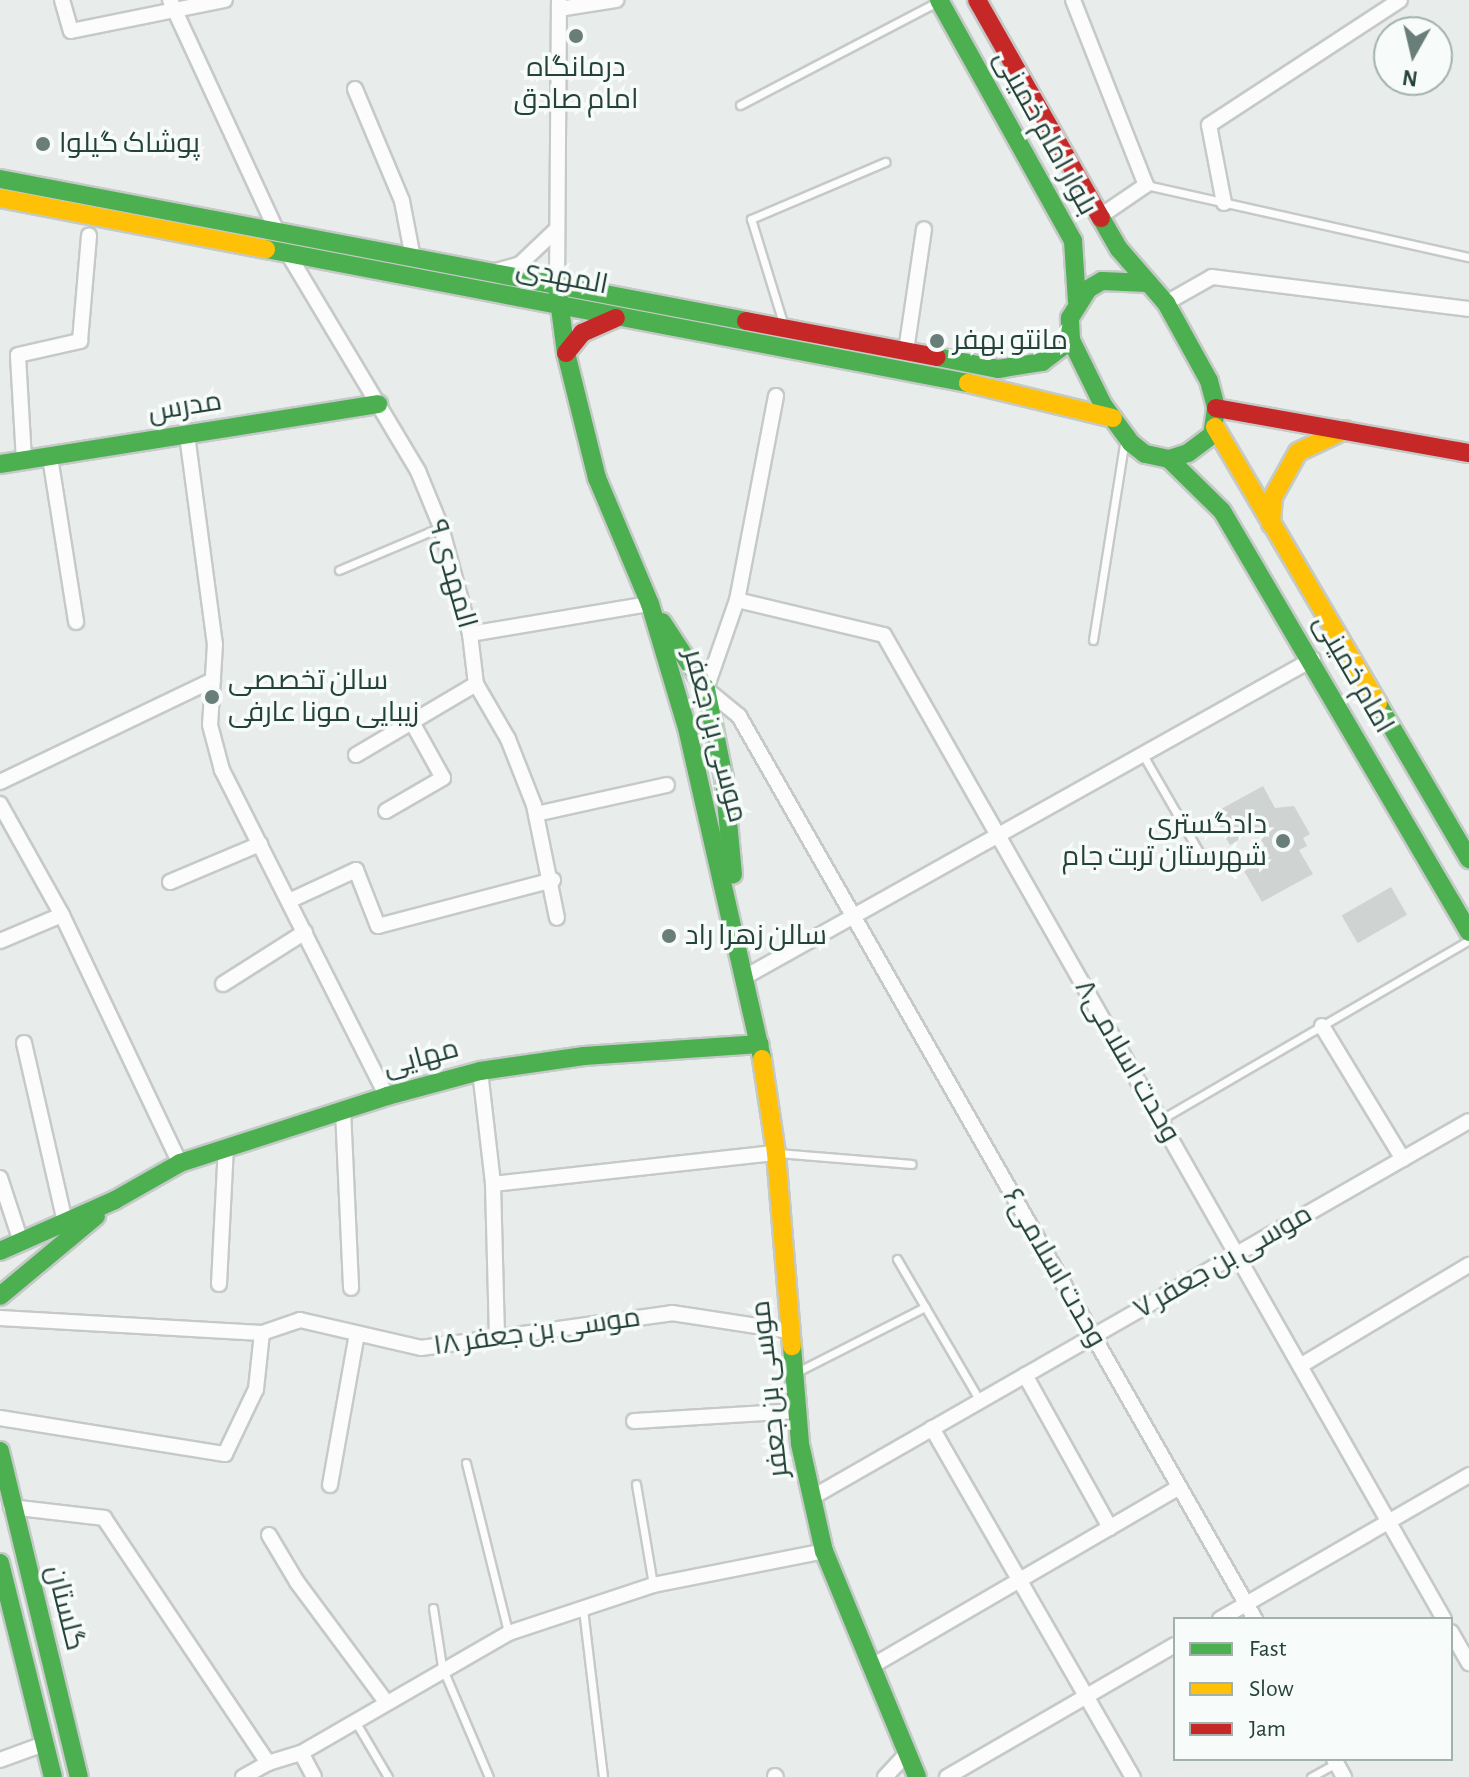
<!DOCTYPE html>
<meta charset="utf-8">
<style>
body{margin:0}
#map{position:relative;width:1469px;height:1777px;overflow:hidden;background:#e8edeb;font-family:"Alegreya Sans",Cairo,sans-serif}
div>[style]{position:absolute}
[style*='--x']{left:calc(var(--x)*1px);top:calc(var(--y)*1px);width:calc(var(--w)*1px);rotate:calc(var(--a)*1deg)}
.building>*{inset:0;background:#cfd4d2;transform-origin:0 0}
.roads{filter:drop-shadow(2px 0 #c5cac8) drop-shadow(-2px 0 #c5cac8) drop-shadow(0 2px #c5cac8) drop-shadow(0 -2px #c5cac8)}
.lane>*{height:7px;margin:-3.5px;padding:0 3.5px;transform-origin:3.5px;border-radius:3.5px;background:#fcfcfc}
.street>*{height:14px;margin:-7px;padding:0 7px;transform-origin:7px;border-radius:7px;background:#fcfcfc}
.fast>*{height:18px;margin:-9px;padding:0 9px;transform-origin:9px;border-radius:9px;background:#4caf50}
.slow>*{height:18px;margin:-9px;padding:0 9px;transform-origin:9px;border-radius:9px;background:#ffc107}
.jam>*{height:18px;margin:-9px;padding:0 9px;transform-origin:9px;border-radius:9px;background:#c62828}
.dots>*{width:22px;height:22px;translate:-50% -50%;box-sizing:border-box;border:4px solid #f7fbf9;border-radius:50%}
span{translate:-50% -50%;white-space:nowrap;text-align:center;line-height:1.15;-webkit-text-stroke:7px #f7fbf9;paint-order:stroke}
.poi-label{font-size:28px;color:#24423a}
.left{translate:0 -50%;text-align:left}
.right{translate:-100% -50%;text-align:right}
.street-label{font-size:28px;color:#24423a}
.legend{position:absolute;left:1173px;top:1617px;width:280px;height:144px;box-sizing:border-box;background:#f7fbf9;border:2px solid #a3b1ad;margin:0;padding:10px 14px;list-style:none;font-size:24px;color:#24423a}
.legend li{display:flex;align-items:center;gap:16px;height:40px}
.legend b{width:40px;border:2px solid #a3b1ad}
.north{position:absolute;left:1373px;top:16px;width:80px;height:80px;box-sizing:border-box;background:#f7fbf9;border:2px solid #a3b1ad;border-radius:50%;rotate:188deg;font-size:22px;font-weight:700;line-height:32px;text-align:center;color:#24423a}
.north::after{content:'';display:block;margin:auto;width:28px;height:36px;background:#697e78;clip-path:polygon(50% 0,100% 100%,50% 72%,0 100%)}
</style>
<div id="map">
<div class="building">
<i style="clip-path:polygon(1263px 786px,1275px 808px,1294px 806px,1310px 834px,1303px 838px,1307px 846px,1299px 850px,1313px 874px,1262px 902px,1244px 871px,1270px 856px,1256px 830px,1230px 845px,1212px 814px)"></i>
<i style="left:1391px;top:887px;width:32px;height:57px;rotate:60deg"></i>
</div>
<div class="roads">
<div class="lane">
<i style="--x:740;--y:105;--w:222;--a:-27.6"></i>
<i style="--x:1146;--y:185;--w:331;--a:12.6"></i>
<i style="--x:784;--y:326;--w:112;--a:-107.1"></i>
<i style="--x:751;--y:219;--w:146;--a:-23"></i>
<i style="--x:339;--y:570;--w:111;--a:-22.9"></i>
<i style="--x:1093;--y:640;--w:198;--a:-81"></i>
<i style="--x:1143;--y:755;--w:118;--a:60"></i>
<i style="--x:1160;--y:1120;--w:358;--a:-30.2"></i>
<i style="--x:778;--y:1153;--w:134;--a:4.7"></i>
<i style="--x:897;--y:1259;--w:164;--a:59.7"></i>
<i style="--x:795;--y:1373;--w:146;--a:-26.9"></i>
<i style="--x:466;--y:1463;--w:174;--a:76"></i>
<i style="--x:636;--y:1484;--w:102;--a:80.4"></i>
<i style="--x:433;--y:1608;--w:60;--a:81.3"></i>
<i style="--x:442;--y:1667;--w:120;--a:66.9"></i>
<i style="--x:583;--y:1609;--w:169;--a:83.2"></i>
<i style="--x:355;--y:1721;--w:65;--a:59.5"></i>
<i style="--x:1311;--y:1777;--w:29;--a:-29"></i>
</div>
<div class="street">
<i style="--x:62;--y:0;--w:32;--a:74"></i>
<i style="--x:71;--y:31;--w:157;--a:-11.4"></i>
<i style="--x:170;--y:0;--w:255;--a:65.2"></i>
<i style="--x:1073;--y:0;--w:199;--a:68.5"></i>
<i style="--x:1146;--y:185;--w:53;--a:145.7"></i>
<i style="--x:559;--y:9;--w:58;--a:-9"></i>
<i style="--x:355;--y:89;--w:121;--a:67.2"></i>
<i style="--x:402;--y:201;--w:58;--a:79.1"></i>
<i style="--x:1224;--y:203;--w:79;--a:-100.9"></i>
<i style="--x:1209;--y:125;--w:228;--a:-33.2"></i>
<i style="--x:287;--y:252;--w:255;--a:59.1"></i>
<i style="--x:418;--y:471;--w:61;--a:67.7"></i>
<i style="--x:441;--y:527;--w:111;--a:74.8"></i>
<i style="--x:470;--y:634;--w:50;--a:83.2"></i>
<i style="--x:476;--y:684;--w:64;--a:59.8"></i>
<i style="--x:508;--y:739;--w:71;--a:68.5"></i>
<i style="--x:534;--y:805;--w:115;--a:78.5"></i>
<i style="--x:496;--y:271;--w:25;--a:-16"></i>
<i style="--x:520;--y:264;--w:50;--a:-43.4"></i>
<i style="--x:557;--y:285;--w:285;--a:-89.6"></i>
<i style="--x:1166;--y:303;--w:53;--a:-29.5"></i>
<i style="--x:1212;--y:277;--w:259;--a:7.1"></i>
<i style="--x:906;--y:351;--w:123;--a:-81.6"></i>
<i style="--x:776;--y:396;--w:208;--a:100.8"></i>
<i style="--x:737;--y:600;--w:94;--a:109.2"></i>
<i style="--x:706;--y:689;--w:43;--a:39.3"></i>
<i style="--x:739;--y:716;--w:1040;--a:60.26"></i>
<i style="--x:187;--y:435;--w:211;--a:82.4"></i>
<i style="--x:215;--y:644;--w:81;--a:93.5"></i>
<i style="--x:210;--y:725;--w:47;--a:75.1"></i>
<i style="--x:222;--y:770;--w:365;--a:63.2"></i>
<i style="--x:50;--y:457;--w:167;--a:81"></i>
<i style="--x:24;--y:460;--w:105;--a:-93.3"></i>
<i style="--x:18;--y:355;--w:64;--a:-12.7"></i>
<i style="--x:80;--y:341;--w:106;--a:-85.1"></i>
<i style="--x:737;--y:600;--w:151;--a:13.4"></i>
<i style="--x:884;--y:635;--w:1132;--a:60.36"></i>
<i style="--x:470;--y:634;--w:182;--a:-9.5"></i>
<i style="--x:356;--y:755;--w:139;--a:-30.6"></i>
<i style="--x:0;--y:782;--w:236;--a:-25.6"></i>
<i style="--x:0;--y:804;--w:127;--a:60.8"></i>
<i style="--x:62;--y:915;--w:275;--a:64.6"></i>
<i style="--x:386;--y:811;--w:66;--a:-30.1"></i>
<i style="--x:443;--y:778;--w:64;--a:-119"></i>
<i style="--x:536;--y:814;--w:134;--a:-12.5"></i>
<i style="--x:170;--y:882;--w:98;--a:-22.9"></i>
<i style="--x:289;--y:901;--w:74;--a:-24.8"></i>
<i style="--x:356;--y:870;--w:60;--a:68.6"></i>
<i style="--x:378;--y:926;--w:181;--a:-14.7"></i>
<i style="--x:0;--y:941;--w:67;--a:-22.8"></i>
<i style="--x:743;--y:978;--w:653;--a:-29.23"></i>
<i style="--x:223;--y:984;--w:97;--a:-32.4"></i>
<i style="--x:1322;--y:1026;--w:156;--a:58.7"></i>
<i style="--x:24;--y:1043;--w:184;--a:77.1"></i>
<i style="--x:480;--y:1071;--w:114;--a:83.4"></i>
<i style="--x:493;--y:1184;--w:154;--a:88.5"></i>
<i style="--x:343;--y:1110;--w:178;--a:87.4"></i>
<i style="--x:0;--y:1178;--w:67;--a:71.8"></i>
<i style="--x:493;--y:1184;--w:285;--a:-6.3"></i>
<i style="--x:219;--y:1284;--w:136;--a:-87.1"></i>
<i style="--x:0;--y:1318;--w:262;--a:3.3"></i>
<i style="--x:262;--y:1333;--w:40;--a:-18.9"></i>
<i style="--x:300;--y:1320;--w:124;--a:13"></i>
<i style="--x:421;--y:1348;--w:253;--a:-7.9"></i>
<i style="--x:672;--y:1313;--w:119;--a:8.7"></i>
<i style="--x:1300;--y:1366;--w:197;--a:-30.9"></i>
<i style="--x:1025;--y:1375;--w:175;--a:60.9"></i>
<i style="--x:0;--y:1418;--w:228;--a:9.1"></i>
<i style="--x:225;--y:1454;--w:72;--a:-64.5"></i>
<i style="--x:256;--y:1389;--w:56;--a:-83.9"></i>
<i style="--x:634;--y:1421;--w:163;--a:-3.5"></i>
<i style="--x:932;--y:1428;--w:403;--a:60.1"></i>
<i style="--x:330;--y:1485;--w:153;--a:-79.9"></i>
<i style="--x:811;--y:1498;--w:758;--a:-29.81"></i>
<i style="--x:11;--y:1507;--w:94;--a:6.7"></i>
<i style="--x:104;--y:1518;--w:295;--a:56.2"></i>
<i style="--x:268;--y:1763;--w:34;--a:-17"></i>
<i style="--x:269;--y:1535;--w:55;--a:59.2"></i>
<i style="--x:297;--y:1582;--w:149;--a:53.4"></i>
<i style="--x:1220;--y:1619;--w:288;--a:-30"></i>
<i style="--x:1451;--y:1632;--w:36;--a:60"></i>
<i style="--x:872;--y:1666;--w:356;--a:-30.2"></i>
<i style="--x:1334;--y:1759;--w:21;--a:61"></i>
<i style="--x:0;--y:1760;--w:47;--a:-20"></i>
<i style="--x:775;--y:1776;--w:1;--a:45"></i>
<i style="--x:243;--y:1777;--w:29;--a:-29"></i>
<i style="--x:314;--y:1777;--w:27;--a:-118"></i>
<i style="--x:301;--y:1753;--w:240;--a:-30"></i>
<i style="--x:509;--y:1633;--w:152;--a:-18.4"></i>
<i style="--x:653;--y:1585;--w:174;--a:-11.2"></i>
<i style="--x:885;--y:1777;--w:33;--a:-47"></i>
<i style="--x:947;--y:1777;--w:263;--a:-30.1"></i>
</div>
<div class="fast">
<i style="--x:939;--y:0;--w:276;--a:60.9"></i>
<i style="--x:1073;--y:241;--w:60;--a:86.2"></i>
<i style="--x:0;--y:179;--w:759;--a:10.78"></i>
<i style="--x:1101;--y:218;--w:36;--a:60"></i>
<i style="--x:1119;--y:249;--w:72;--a:49"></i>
<i style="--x:1166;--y:303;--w:89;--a:61.1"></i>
<i style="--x:1209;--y:381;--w:28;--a:75"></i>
<i style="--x:1216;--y:408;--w:27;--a:98"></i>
<i style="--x:1212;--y:435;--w:30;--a:143"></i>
<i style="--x:1188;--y:453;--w:20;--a:162"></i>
<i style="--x:1169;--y:459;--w:25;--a:-168"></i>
<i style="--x:1145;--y:454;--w:18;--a:-142"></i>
<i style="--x:1131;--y:443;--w:47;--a:-126.4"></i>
<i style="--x:1103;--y:405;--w:72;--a:-116.2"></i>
<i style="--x:1071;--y:340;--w:22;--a:-93"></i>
<i style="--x:1070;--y:318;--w:34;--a:-58"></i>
<i style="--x:1088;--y:289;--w:16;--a:-30"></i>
<i style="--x:1102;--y:281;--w:46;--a:2.5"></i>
<i style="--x:266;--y:249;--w:715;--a:10.81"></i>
<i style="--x:557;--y:285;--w:69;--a:82.5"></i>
<i style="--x:566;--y:353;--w:129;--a:76.1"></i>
<i style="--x:597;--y:478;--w:137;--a:67.2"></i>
<i style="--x:650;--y:604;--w:129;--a:73.4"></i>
<i style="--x:687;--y:728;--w:339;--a:77.2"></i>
<i style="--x:937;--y:357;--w:62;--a:11.1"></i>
<i style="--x:998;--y:369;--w:45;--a:-9"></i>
<i style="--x:1042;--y:362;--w:36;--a:-37"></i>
<i style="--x:1169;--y:459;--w:74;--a:44.5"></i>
<i style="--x:1222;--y:511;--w:488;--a:59.6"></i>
<i style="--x:0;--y:464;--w:383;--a:-9"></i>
<i style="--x:662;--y:622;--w:80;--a:56.7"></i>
<i style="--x:706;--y:689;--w:91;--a:78.6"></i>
<i style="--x:724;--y:778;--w:97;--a:84.7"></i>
<i style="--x:1378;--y:704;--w:180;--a:59.6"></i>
<i style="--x:0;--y:1251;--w:126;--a:-23.9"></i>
<i style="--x:115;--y:1200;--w:75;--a:-29.6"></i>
<i style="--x:180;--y:1163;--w:218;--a:-17.9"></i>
<i style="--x:387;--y:1096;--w:96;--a:-15"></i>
<i style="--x:480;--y:1071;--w:105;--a:-8.2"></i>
<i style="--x:584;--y:1056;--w:176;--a:-3.9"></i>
<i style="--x:0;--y:1296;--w:125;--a:-39.8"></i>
<i style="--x:792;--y:1346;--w:98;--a:85.3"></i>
<i style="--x:800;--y:1444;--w:110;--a:77.4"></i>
<i style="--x:824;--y:1551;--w:244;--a:67.6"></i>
<i style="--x:0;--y:1451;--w:335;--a:76.4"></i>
<i style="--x:0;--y:1563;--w:220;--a:76.1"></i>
</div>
<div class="slow">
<i style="--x:0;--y:198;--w:271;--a:10.9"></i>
<i style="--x:968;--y:383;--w:149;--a:13.6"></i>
<i style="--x:1215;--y:427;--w:321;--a:59.5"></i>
<i style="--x:1271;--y:524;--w:27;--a:-86"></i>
<i style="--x:1273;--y:497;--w:51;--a:-60.9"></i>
<i style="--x:1298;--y:452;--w:52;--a:-25.1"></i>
<i style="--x:762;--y:1059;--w:95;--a:81.5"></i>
<i style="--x:776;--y:1153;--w:194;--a:85.3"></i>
</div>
<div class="jam">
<i style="--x:977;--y:0;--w:251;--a:60.4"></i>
<i style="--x:746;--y:321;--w:194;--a:10.7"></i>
<i style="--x:566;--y:353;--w:26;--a:-51"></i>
<i style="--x:582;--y:333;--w:37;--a:-24"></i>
<i style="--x:1216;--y:408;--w:257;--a:10.1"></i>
</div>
</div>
<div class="dots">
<i style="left:576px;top:36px;background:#697e78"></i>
<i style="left:43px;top:144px;background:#697e78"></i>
<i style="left:937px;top:341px;background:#697e78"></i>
<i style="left:212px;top:697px;background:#697e78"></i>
<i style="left:1283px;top:841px;background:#697e78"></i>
<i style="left:669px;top:936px;background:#697e78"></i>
</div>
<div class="poi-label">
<span style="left:576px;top:84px">درمانگاه<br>امام صادق</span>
<span class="left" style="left:59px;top:144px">پوشاک گیلوا</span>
<span class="left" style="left:953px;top:341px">مانتو بهفر</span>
<span class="left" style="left:228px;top:697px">سالن تخصصی<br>زیبایی مونا عارفی</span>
<span class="right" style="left:1267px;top:841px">دادگستری<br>شهرستان تربت جام</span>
<span class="left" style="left:685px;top:936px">سالن زهرا راد</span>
</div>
<div class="street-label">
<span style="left:1045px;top:133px;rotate:61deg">بلوار امام خمینی</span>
<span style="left:562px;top:277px;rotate:11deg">المهدی</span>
<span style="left:185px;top:407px;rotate:-9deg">مدرس</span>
<span style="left:452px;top:574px;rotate:74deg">المهدی ۹</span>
<span style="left:1353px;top:674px;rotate:60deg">امام خمینی</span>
<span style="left:715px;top:736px;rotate:75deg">موسی بن جعفر</span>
<span style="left:421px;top:1058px;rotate:-15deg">مهایی</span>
<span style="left:1127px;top:1061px;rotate:60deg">وحدت اسلامی۸</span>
<span style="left:1223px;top:1262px;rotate:-30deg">موسی بن جعفر ۷</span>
<span style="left:1054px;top:1268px;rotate:60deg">وحدت اسلامی۶</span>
<span style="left:537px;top:1332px;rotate:-8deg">موسی بن جعفر ۱۸</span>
<span style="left:770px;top:1389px;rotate:-96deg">موسی بن جعفر</span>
<span style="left:65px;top:1608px;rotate:76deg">گلستان</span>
</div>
<ul class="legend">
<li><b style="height:10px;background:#4caf50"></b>Fast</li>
<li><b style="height:10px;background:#ffc107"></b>Slow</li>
<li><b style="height:10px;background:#c62828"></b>Jam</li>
</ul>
<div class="north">N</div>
</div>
